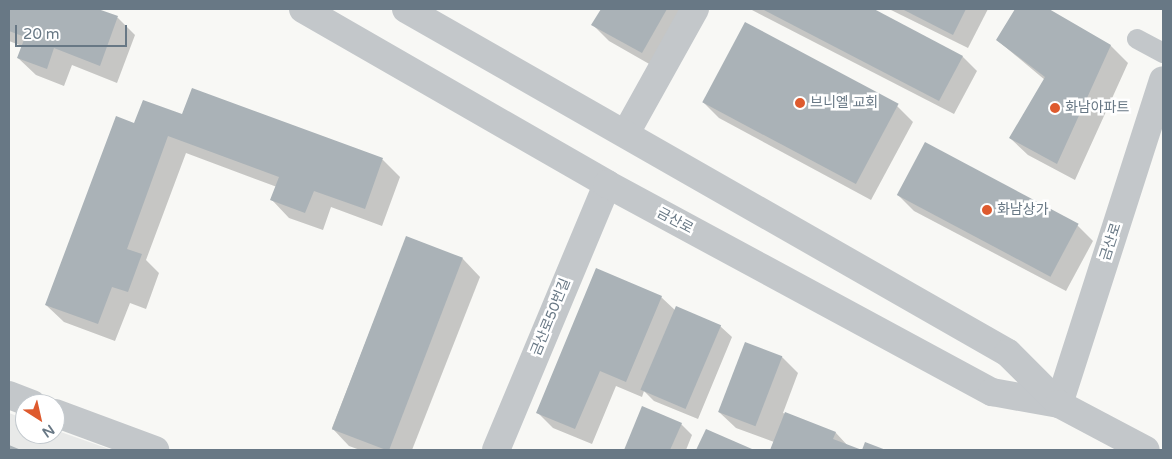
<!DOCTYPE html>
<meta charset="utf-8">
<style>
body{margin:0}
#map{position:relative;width:1172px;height:459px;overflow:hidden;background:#f8f8f5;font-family:"Varela Round","Noto Sans KR",sans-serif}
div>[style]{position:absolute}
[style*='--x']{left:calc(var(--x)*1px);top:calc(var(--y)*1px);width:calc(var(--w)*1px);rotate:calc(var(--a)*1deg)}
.built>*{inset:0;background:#e8e9e8}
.shadow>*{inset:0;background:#0003}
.building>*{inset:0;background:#aab2b7;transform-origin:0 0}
.service>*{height:20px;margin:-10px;padding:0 10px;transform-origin:10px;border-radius:10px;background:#c3c7ca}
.minor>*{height:28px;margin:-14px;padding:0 14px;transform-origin:14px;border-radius:14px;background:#c3c7ca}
.tertiary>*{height:28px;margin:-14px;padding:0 14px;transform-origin:14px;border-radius:14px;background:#c3c7ca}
.dots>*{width:14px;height:14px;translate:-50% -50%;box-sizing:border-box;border:2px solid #fff;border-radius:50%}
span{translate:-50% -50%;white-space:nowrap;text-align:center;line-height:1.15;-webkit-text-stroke:5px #fff;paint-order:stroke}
.poi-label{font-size:14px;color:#687885}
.left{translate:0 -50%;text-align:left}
.street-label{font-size:14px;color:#687885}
.frame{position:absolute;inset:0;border:10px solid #687885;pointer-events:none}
.north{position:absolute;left:15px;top:394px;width:50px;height:50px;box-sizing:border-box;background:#fff;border:1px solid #c3c9ce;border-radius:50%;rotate:145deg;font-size:14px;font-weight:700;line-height:20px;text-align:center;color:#687885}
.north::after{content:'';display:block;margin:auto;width:18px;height:22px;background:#de5a2e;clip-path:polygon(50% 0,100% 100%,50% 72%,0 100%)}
.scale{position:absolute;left:15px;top:25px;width:112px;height:22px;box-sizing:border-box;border:2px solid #687885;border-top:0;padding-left:6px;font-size:15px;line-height:18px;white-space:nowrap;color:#687885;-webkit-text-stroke:4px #fff;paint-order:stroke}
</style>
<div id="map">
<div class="built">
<i style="clip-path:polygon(9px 413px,25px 419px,25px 434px,55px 434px,55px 430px,112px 450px,9px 450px)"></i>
</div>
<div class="shadow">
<i style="clip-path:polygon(9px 9px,95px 9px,118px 18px,135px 35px,117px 83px,72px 65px,64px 86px,36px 75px,18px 58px,22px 46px,9px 41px)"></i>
<i style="clip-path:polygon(602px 9px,692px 9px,658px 69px,609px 41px,593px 25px)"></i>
<i style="clip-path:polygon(750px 9px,871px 9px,963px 57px,977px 71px,954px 114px)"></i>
<i style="clip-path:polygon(889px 9px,988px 9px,968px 48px)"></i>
<i style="clip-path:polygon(1016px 9px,1047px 9px,1111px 46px,1128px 63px,1075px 180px,1028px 155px,1010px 138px,1045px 80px,997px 40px)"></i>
<i style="clip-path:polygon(192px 89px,383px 160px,400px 177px,382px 226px,331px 207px,323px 230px,289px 218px,272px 200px,277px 187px,186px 153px,146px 260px,159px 273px,146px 309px,130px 303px,115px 341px,64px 322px,46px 305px,135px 125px,183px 116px)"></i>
<i style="clip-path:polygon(703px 102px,897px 106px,913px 122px,871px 200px,719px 118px)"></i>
<i style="clip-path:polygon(898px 195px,1077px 225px,1093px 241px,1066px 291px,914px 211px)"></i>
<i style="clip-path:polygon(407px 237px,463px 259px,480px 277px,412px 450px,360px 450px,349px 446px,332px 428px)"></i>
<i style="clip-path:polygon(661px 297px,676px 311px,720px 326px,732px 337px,698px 419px,654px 401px,644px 391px,642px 397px,616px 386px,592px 444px,553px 428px,537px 412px)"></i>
<i style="clip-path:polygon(745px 344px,782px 357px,798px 373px,783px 413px,836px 433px,849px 447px,859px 450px,771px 450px,774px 442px,736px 428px,719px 412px)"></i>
<i style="clip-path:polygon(643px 408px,681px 424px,692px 435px,686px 450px,625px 450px)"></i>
<i style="clip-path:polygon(706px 431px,751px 450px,752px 450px,698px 450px)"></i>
</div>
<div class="building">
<i style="clip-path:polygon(9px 9px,98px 9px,118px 16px,100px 66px,54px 48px,47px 69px,17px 58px,25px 37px,9px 31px)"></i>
<i style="clip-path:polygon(601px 9px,667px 9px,642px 53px,591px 25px)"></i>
<i style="clip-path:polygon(762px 9px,874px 9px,963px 56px,939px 101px)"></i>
<i style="clip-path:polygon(902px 9px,966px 9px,953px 35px)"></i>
<i style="clip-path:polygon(1015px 9px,1049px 9px,1111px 45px,1057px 164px,1009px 138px,1045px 77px,996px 40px)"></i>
<i style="left:745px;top:22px;width:174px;height:91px;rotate:28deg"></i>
<i style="clip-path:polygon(192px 88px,383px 158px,365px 209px,314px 191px,305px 213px,270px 200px,279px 177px,168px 136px,127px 249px,142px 254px,128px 292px,112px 287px,98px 324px,45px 305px,116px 116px,134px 123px,143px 100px,182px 114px)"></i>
<i style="left:925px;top:142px;width:174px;height:60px;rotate:28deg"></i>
<i style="left:406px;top:236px;width:61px;height:207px;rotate:21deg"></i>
<i style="clip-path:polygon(596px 268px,662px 296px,626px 382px,600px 371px,575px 429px,536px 413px)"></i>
<i style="left:676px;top:306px;width:49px;height:91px;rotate:23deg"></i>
<i style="left:745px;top:342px;width:40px;height:75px;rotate:21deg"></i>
<i style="clip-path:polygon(642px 406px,682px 423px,670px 450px,624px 450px)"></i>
<i style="clip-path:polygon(785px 412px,836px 432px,833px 439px,862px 450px,865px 442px,886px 450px,770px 450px)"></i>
<i style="clip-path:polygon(706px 429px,752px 449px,751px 450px,696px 450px)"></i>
<i style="clip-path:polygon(9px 445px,21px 450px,9px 450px)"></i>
</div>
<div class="service">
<i style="--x:1137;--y:39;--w:30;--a:28"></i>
</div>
<div class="minor">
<i style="--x:626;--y:133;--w:142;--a:-60.9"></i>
<i style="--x:9;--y:395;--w:25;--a:21"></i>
<i style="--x:1059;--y:404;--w:340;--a:-72.2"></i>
<i style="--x:55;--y:413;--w:107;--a:20.3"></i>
<i style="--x:496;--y:450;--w:288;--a:-67.3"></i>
</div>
<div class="tertiary">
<i style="--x:303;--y:9;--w:351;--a:29.9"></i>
<i style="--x:607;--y:184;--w:438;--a:28.4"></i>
<i style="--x:992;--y:392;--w:68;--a:10.2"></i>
<i style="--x:406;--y:9;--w:693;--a:29.74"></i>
<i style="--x:1008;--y:353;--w:72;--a:45"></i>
<i style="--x:1059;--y:404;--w:98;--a:27.9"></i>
</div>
<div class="dots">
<i style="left:800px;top:103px;background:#de5a2e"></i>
<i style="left:1055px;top:108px;background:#de5a2e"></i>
<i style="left:987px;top:210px;background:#de5a2e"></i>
</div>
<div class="poi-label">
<span class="left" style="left:810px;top:103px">브니엘 교회</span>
<span class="left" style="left:1065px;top:108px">화남아파트</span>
<span class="left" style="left:997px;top:210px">화남상가</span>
</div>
<div class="street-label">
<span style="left:675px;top:221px;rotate:28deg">금산로</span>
<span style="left:1111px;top:242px;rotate:-72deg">금산로</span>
<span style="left:551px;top:317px;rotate:-68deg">금산로50번길</span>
</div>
<div class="frame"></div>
<div class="north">N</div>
<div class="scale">20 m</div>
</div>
